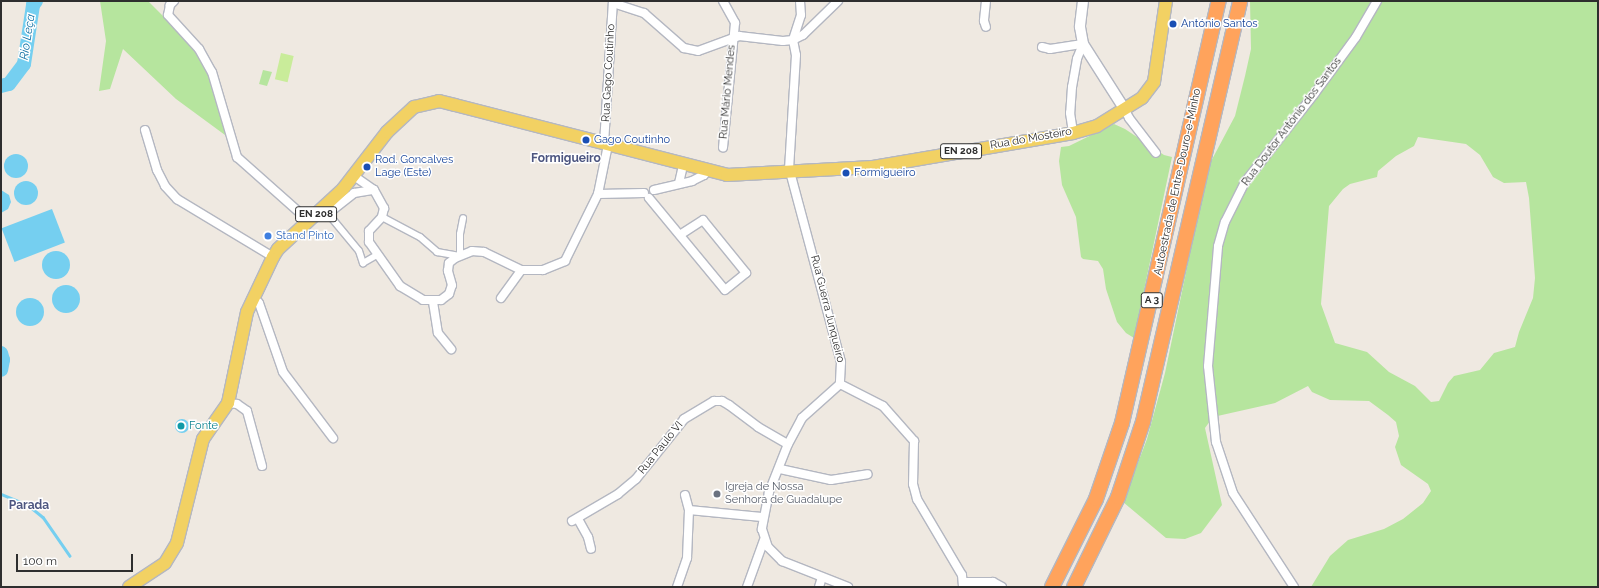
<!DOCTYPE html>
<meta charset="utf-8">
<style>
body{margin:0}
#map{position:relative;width:1599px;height:588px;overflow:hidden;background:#efe9e1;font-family:Raleway,sans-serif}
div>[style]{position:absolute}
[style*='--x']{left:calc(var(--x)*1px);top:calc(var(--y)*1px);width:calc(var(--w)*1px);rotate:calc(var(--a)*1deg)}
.green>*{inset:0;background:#b6e59e}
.pitch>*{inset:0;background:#c9ec9a;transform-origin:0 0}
.water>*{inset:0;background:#75cff0;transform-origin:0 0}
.round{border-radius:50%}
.stream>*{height:2.5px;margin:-1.25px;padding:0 1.25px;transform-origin:1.25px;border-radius:1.25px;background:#75cff0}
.river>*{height:14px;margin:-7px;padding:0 7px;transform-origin:7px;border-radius:7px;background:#75cff0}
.roads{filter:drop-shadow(1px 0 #b4b7c1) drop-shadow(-1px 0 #b4b7c1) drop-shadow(0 1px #b4b7c1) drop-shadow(0 -1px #b4b7c1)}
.pedestrian>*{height:6px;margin:-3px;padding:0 3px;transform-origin:3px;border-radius:3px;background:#fff}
.minor>*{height:8px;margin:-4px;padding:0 4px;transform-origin:4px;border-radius:4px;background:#fff}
.tertiary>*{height:10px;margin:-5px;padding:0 5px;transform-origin:5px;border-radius:5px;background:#fff}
.primary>*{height:12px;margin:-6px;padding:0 6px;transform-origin:6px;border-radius:6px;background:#f2d163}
.motorway>*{height:14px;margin:-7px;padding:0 7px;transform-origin:7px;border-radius:7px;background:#ffa35c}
.dots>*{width:11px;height:11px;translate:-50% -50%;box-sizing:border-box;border:2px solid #fff;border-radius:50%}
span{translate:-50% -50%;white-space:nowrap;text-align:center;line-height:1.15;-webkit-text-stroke:3px #fff;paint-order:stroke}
.shield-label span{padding:1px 3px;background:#fff;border:1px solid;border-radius:3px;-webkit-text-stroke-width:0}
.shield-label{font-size:10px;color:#2e2e2e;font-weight:700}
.transit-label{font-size:11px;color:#164399}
.left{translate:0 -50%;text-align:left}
.street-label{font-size:11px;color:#2e2e2e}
.shop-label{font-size:11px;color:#366cbe}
.culture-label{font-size:11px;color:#0d838f}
.worship-label{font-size:11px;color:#5b616d}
.water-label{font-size:12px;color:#0d6fa3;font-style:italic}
.neighbourhood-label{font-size:12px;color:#4d5680;font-weight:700}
.frame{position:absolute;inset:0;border:2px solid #2e2e2e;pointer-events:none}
.scale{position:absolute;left:16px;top:554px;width:117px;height:18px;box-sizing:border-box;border:2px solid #2e2e2e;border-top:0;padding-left:5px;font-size:12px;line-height:14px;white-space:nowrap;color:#2e2e2e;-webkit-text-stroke:3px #fff;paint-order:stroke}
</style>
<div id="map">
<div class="green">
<i style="clip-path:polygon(100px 1px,148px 1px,190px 43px,209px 73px,224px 124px,225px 135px,176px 99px,123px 49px,110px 89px,99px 91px,106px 41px)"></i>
<i style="clip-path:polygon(evenodd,1250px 1px,1598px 1px,1598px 587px,1311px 587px,1330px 556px,1348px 540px,1384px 529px,1403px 519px,1423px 503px,1431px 491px,1428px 484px,1401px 465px,1395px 447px,1399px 436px,1396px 422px,1388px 415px,1369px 401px,1330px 400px,1312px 392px,1308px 386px,1275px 403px,1213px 417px,1205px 428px,1222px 505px,1201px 533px,1185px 539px,1166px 538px,1123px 502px,1147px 439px,1165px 373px,1208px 167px,1235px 116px,1245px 76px,1251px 49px,1250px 1px,1418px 137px,1466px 144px,1480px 155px,1493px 177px,1504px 183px,1526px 182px,1529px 198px,1535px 278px,1533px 298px,1519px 332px,1515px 347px,1494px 353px,1480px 370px,1454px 376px,1448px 383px,1439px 401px,1431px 402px,1415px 386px,1389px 372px,1367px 352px,1335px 343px,1321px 304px,1329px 206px,1343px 189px,1350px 184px,1377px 177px,1378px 171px,1396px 156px,1414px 146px,1418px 137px)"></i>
<i style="clip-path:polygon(263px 70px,272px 72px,267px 86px,259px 84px)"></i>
<i style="clip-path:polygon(1114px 124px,1125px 129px,1164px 155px,1172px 157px,1134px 338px,1126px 333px,1117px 322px,1106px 289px,1103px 269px,1098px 261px,1083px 259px,1081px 257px,1076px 217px,1062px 185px,1059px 161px,1061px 147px,1069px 146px)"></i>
</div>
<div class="pitch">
<i style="left:281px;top:53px;width:13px;height:27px;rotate:13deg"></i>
</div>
<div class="water">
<i class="round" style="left:4px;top:154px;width:24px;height:24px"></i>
<i class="round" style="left:14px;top:181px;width:24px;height:24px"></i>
<i style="clip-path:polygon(1px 190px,9px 195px,11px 202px,8px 209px,1px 213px)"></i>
<i style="left:52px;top:209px;width:36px;height:54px;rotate:69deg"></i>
<i class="round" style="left:42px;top:251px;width:28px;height:28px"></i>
<i class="round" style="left:52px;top:285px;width:28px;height:28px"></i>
<i class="round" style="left:16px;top:298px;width:28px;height:28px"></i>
<i class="round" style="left:175px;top:419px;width:14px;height:14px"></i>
</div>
<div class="stream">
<i style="--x:1;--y:494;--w:29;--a:22"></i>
<i style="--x:28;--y:505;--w:19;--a:39"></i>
<i style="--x:43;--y:517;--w:47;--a:55.3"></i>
</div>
<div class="river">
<i style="--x:1;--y:86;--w:8;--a:-14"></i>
<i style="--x:9;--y:84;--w:25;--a:-53"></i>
<i style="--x:24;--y:64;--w:60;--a:-81.3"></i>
<i style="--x:33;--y:5;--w:5;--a:-53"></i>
<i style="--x:1;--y:353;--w:7;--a:74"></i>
<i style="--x:3;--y:360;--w:10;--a:101"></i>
</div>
<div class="roads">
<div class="pedestrian">
<i style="--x:330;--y:212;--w:4;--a:90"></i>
<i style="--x:330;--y:216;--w:45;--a:50.4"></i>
<i style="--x:359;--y:251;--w:13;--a:72"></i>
<i style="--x:363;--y:263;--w:16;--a:-30"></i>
<i style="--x:382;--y:217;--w:43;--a:27.8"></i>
<i style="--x:420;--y:237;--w:23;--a:41"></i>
<i style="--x:437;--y:252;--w:23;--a:10"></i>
<i style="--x:460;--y:256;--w:22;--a:-90"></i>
<i style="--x:460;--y:234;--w:16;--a:-79"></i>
</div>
<div class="minor">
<i style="--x:174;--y:1;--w:6;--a:135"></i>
<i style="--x:170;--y:5;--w:10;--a:101"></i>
<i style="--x:168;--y:15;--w:46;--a:47.6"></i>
<i style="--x:199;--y:49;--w:26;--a:61"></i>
<i style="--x:212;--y:72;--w:89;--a:73.6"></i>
<i style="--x:237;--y:157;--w:96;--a:41.6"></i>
<i style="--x:723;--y:1;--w:25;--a:61"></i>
<i style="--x:735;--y:23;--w:125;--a:95.5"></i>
<i style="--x:800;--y:1;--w:14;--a:86"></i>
<i style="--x:801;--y:15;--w:26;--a:108"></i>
<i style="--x:793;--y:40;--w:15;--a:79"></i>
<i style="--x:796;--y:55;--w:113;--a:93.5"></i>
<i style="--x:789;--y:168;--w:201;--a:75"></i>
<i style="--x:841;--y:362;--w:22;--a:93"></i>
<i style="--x:840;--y:384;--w:51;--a:138.2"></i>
<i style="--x:802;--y:418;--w:30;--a:118"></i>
<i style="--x:788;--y:444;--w:52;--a:111.6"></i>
<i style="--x:769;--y:492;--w:38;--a:101"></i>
<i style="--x:762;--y:529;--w:19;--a:72"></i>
<i style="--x:768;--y:547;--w:20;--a:45"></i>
<i style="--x:782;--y:561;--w:71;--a:21.5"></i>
<i style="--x:986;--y:1;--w:20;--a:96"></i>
<i style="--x:984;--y:21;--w:6;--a:72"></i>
<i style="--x:613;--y:3;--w:33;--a:18"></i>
<i style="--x:644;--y:13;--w:53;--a:41.2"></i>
<i style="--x:684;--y:48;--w:14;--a:12"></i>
<i style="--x:698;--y:51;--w:44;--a:-20.1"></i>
<i style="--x:739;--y:36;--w:44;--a:6.5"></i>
<i style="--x:783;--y:41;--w:10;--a:-6"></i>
<i style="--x:793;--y:40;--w:11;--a:-27"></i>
<i style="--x:803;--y:35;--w:49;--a:-44.2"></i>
<i style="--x:1042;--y:47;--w:8;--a:14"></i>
<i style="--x:1050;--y:49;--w:33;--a:-9"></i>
<i style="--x:1083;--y:44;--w:16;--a:112"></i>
<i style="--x:1077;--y:59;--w:28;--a:100"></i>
<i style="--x:1072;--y:87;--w:26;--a:94"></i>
<i style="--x:1070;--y:113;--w:20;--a:81"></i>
<i style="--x:1125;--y:110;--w:9;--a:63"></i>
<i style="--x:1129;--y:118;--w:44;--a:52.4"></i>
<i style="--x:145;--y:130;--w:42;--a:73.3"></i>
<i style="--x:157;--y:170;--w:18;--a:63"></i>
<i style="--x:165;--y:186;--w:18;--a:47"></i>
<i style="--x:177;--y:199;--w:112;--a:31.1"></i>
<i style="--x:604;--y:144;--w:143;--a:-86.4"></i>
<i style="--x:354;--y:176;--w:24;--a:35"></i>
<i style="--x:679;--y:183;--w:18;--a:-77"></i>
<i style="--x:654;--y:190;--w:39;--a:-13"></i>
<i style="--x:692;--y:181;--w:13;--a:-27"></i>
<i style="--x:704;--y:175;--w:4;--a:-76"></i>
<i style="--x:598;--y:194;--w:46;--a:-1.2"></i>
<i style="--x:649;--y:198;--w:119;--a:50.4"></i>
<i style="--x:725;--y:290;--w:27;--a:-39"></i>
<i style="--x:746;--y:273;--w:68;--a:-129.1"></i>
<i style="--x:703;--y:220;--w:27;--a:147"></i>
<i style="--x:318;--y:213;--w:12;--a:-5"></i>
<i style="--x:330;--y:212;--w:31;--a:-38"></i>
<i style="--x:354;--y:193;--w:20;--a:-9"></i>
<i style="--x:374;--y:190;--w:21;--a:61"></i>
<i style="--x:384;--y:208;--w:9;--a:103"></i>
<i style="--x:382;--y:217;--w:19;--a:133"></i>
<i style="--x:369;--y:231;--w:11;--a:90"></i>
<i style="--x:369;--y:242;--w:54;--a:54.8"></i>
<i style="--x:400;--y:286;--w:27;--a:31"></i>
<i style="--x:423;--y:300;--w:18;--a:0"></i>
<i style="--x:441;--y:300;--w:10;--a:-37"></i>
<i style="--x:449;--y:294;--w:9;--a:-72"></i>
<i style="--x:452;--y:285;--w:15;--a:-106"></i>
<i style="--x:448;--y:271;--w:8;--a:-83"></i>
<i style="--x:449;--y:263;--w:8;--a:-40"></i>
<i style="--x:455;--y:258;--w:18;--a:-22"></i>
<i style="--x:472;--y:251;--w:12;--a:5"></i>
<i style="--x:484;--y:252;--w:41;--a:25.9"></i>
<i style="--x:521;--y:270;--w:22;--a:0"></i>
<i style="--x:543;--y:270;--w:24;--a:-22"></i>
<i style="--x:565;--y:261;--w:75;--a:-63.8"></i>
<i style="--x:598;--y:194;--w:50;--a:-78.5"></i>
<i style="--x:253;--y:297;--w:8;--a:45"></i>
<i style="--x:259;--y:303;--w:73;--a:70.8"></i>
<i style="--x:283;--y:372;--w:83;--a:52.9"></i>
<i style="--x:501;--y:298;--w:34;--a:-54"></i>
<i style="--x:433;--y:302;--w:31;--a:81"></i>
<i style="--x:438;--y:333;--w:21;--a:51"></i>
<i style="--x:840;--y:384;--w:48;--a:27.1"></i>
<i style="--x:883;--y:406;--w:47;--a:48.5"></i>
<i style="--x:914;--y:441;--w:43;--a:91.3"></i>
<i style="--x:913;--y:484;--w:16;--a:75"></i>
<i style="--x:917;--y:499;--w:88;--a:59.4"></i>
<i style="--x:962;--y:575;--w:12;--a:85"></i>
<i style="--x:228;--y:403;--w:9;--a:6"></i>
<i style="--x:237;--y:404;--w:12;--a:35"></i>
<i style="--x:247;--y:411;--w:57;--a:74.7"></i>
<i style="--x:780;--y:469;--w:52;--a:12.2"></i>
<i style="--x:831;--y:480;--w:37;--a:-9"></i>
<i style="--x:685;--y:495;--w:16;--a:75"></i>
<i style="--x:578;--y:519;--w:21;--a:61"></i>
<i style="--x:588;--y:537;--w:12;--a:76"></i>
<i style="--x:572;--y:521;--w:53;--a:-30.4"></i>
<i style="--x:618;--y:494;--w:23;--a:-40"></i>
<i style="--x:636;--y:479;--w:77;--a:-51.3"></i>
<i style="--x:684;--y:419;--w:35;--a:-31"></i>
<i style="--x:714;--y:401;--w:8;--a:0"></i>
<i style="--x:722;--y:401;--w:8;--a:30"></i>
<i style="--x:729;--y:405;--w:36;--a:37"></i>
<i style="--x:758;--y:427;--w:34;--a:30"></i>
<i style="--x:964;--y:582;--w:29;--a:0"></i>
<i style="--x:993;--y:582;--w:10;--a:29"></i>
<i style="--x:677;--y:587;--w:31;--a:-71"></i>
<i style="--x:687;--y:558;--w:48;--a:-87.6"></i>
<i style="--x:689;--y:510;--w:73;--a:5.5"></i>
<i style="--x:747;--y:587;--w:50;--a:-70.1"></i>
<i style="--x:819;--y:587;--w:10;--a:-73"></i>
<i style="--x:1294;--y:587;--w:112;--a:-123"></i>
<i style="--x:1233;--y:493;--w:54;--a:-108.4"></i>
<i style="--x:1216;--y:442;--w:76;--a:-96"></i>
<i style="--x:1208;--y:366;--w:120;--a:-85.2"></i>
<i style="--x:1218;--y:246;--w:25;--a:-74"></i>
<i style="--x:1225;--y:222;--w:45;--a:-63.4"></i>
<i style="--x:1245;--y:182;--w:113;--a:-51.8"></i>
<i style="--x:1315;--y:93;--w:69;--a:-53.8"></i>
<i style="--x:1356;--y:37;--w:42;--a:-59.7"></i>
</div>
<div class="tertiary">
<i style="--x:1083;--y:1;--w:26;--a:97"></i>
<i style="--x:1080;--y:27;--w:17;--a:80"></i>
<i style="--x:1083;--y:44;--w:78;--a:57.5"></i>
</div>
<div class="primary">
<i style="--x:129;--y:587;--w:43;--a:-33.7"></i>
<i style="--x:165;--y:563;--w:23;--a:-59"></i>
<i style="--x:177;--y:543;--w:107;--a:-76"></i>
<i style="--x:203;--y:439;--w:44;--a:-55.2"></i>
<i style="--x:228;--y:403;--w:93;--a:-78.2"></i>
<i style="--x:247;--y:312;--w:61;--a:-64.7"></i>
<i style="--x:273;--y:257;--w:9;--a:-58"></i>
<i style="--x:278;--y:249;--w:88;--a:-42.7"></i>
<i style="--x:343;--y:189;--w:72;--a:-52.3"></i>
<i style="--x:387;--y:132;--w:37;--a:-43"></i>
<i style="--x:414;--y:107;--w:26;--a:-13"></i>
<i style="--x:439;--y:101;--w:16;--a:14"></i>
<i style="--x:455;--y:105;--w:281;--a:14.4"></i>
<i style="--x:727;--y:175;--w:146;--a:-3.1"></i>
<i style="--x:873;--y:167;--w:203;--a:-9.6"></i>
<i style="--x:1073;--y:133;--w:25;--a:-16"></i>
<i style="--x:1097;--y:126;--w:53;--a:-31.9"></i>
<i style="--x:1142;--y:98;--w:20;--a:-53"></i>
<i style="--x:1154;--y:82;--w:82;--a:-81.6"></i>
</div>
<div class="motorway">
<i style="--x:1052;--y:587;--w:98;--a:-63.4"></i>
<i style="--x:1096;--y:499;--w:80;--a:-71.1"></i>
<i style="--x:1122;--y:423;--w:433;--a:-77.1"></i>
<i style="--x:1074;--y:587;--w:100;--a:-63.9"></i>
<i style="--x:1118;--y:497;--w:79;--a:-71.6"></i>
<i style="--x:1143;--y:422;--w:432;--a:-77"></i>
</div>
</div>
<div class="dots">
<i style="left:1173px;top:24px;background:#1a4fb4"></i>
<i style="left:586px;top:140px;background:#1a4fb4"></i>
<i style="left:367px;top:167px;background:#1a4fb4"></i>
<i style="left:846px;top:173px;background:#1a4fb4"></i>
<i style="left:268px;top:236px;background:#3f7fe0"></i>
<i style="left:181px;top:426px;background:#0f9aa8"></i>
<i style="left:717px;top:494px;background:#6b7280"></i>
</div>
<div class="shield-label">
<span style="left:961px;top:151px">EN 208</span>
<span style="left:316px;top:214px">EN 208</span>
<span style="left:1152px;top:300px">A 3</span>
</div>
<div class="transit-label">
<span class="left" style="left:1181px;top:24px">António Santos</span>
<span class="left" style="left:594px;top:140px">Gago Coutinho</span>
<span class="left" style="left:375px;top:167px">Rod. Goncalves<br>Lage (Este)</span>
<span class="left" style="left:854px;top:173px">Formigueiro</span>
</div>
<div class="street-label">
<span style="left:609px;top:73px;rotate:-87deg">Rua Gago Coutinho</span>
<span style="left:728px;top:92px;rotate:-85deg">Rua Mário Mendes</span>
<span style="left:1292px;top:122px;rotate:-53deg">Rua Doutor António dos Santos</span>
<span style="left:1031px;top:139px;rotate:-10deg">Rua do Mosteiro</span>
<span style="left:1178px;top:182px;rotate:-78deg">Autoestrada de Entre-Douro-e-Minho</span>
<span style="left:827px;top:309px;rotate:76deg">Rua Guerra Junqueiro</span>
<span style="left:661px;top:448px;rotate:-51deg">Rua Paulo VI</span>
</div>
<div class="shop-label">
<span class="left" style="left:276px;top:236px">Stand Pinto</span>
</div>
<div class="culture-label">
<span class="left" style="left:189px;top:426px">Fonte</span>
</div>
<div class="worship-label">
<span class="left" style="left:725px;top:494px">Igreja de Nossa<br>Senhora de Guadalupe</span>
</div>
<div class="water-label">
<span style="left:28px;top:37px;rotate:-81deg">Rio Leça</span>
</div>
<div class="neighbourhood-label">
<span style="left:566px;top:159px">Formigueiro</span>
<span style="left:29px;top:506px">Parada</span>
</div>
<div class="frame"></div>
<div class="scale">100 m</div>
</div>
